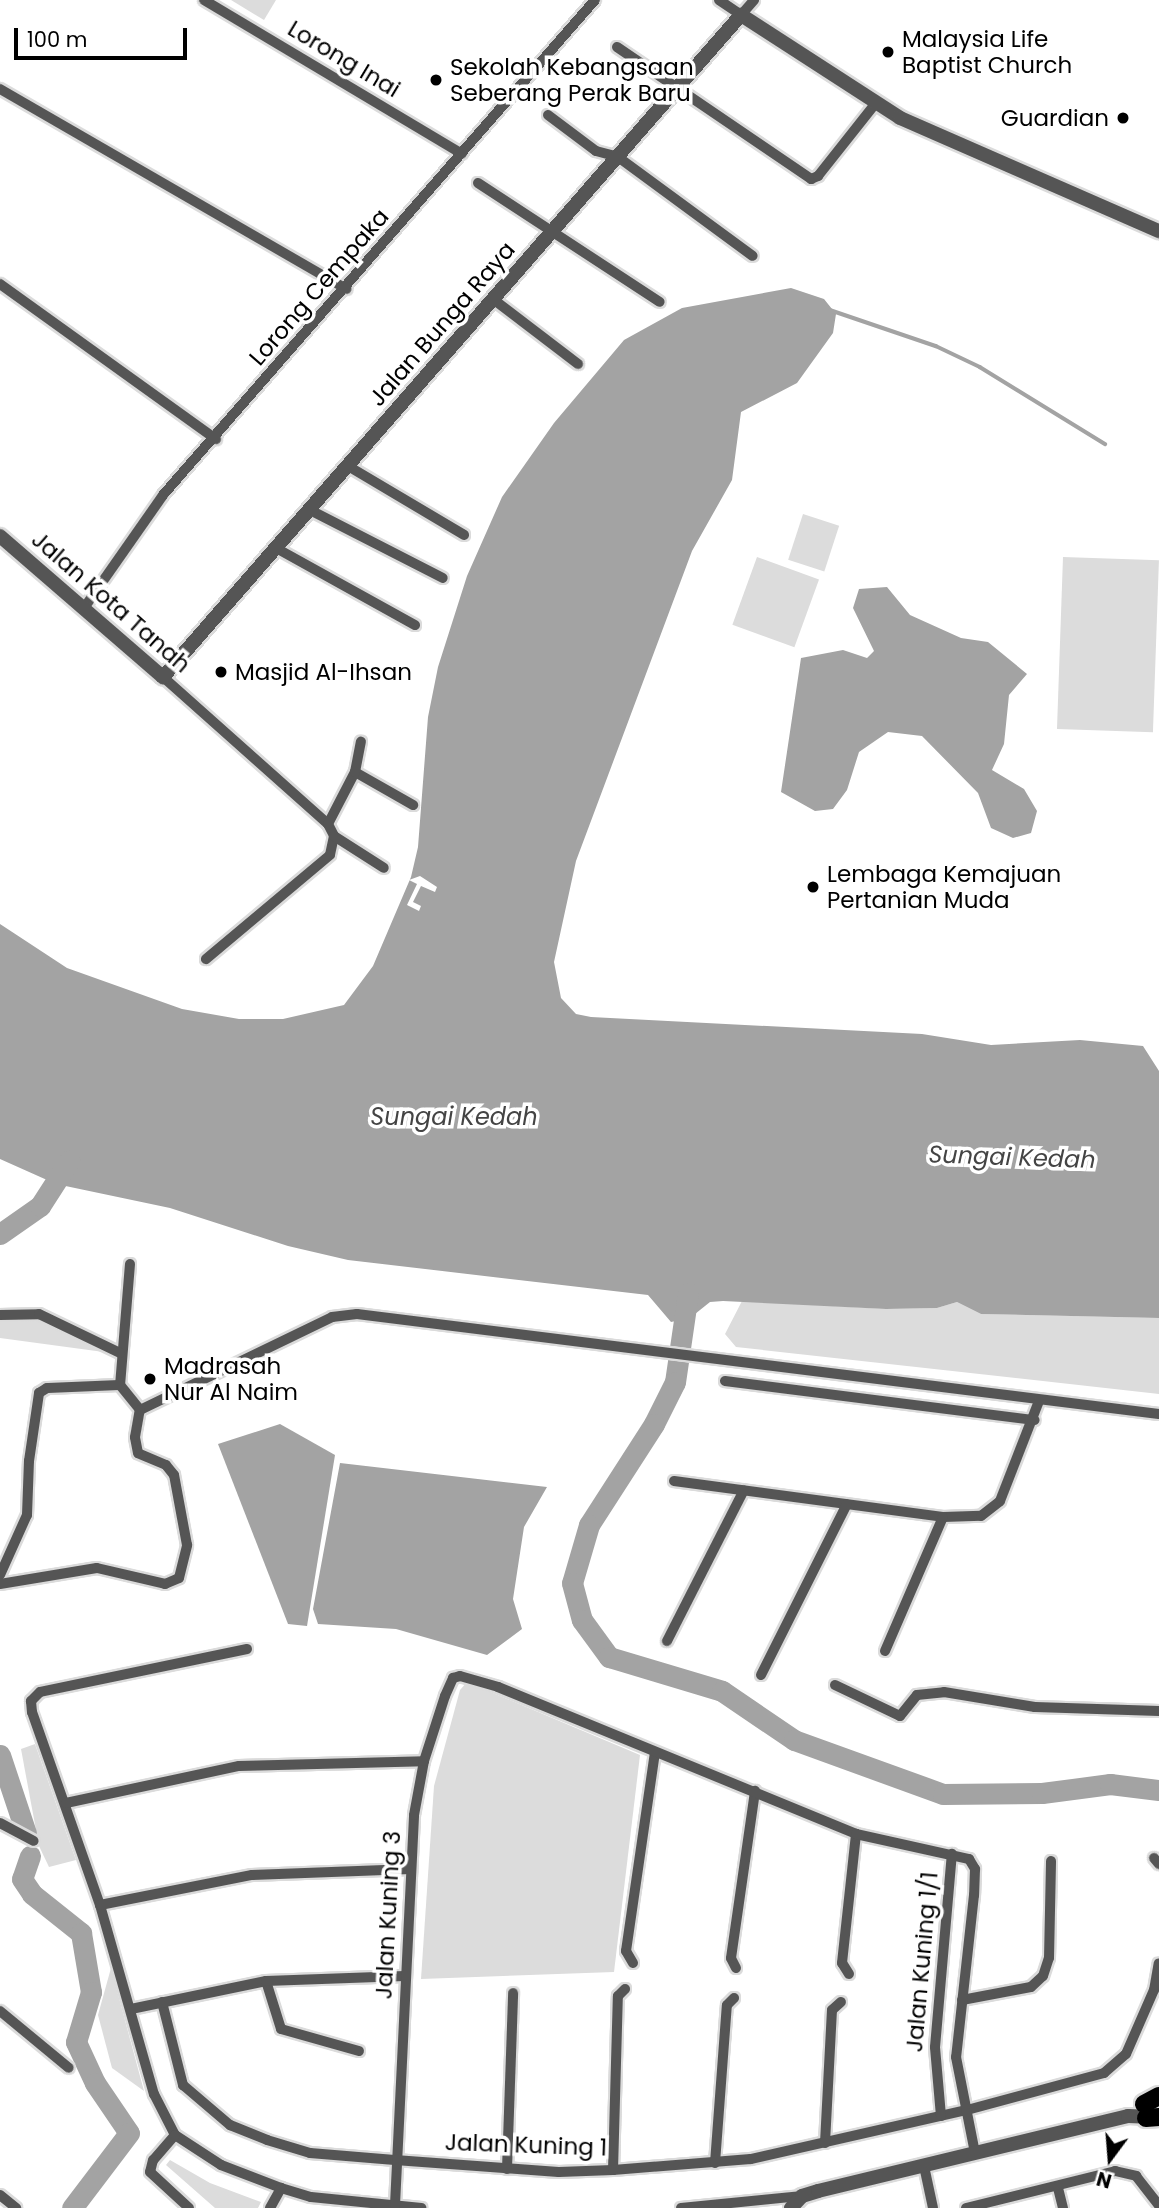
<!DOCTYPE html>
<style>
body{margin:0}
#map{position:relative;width:1159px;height:2208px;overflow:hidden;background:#fff;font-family:Poppins,sans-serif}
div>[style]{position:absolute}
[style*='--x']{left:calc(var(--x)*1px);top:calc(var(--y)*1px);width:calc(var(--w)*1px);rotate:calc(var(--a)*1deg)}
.green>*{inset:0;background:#dcdcdc;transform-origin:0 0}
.water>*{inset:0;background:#a3a3a3}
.pier>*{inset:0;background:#fff}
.stream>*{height:3.5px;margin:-1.75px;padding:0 1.75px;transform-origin:1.75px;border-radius:1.75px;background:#a3a3a3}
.river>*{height:21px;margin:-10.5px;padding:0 10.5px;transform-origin:10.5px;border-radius:10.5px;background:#a3a3a3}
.roads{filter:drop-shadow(2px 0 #dbdbdb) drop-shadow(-2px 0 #dbdbdb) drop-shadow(0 2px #dbdbdb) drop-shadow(0 -2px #dbdbdb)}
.minor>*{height:10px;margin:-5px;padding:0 5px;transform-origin:5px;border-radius:5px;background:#555}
.tertiary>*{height:14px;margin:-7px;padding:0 7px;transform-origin:7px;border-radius:7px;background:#555}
.primary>*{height:18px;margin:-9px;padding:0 9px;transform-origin:9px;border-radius:9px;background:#000}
.dots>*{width:19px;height:19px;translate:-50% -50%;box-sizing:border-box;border:4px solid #fff;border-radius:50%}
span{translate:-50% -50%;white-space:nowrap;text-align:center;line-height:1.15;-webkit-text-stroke:7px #fff;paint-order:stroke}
.poi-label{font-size:23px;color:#000}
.left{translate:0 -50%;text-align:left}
.right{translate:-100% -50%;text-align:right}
.street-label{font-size:23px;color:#000}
.water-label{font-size:24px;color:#444;font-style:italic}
.north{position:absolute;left:1075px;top:2124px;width:70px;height:70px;-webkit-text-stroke:5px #fff;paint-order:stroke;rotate:196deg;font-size:19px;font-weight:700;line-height:28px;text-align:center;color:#000}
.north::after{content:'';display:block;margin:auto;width:24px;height:32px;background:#000;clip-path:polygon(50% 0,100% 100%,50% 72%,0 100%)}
.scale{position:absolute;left:14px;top:28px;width:173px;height:32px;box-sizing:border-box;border:4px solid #000;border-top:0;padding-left:9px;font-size:21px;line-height:24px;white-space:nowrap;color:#000;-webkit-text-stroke:5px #fff;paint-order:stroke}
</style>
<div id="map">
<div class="green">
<i style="clip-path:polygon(231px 0,276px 0,264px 20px)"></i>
<i style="left:803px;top:514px;width:38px;height:48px;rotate:18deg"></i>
<i style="left:757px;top:557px;width:66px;height:72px;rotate:20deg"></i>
<i style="left:1063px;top:557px;width:96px;height:172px;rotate:2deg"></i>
<i style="clip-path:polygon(742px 1301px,886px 1309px,937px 1308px,957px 1302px,981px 1314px,1159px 1318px,1159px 1394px,736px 1347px,725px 1334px)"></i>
<i style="clip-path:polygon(38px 1317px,111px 1353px,0 1338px,0 1318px)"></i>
<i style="clip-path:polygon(467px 1682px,640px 1755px,614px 1972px,421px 1979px,434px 1786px,460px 1690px)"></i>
<i style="clip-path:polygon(35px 1744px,76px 1860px,49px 1867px,39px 1846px,21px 1749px)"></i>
<i style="clip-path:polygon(111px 1968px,144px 2091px,112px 2068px,98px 2015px)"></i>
<i style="clip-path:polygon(170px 2160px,210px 2183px,261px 2202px,258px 2208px,215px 2208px,166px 2165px)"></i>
</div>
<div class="water">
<i style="clip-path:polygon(791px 288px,824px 299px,836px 314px,833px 333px,797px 383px,741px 412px,732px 480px,692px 551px,576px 861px,554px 962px,561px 998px,576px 1014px,591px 1017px,922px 1034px,991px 1045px,1080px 1040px,1143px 1046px,1159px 1071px,1159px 1318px,981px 1314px,957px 1302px,937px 1308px,886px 1309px,723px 1301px,710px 1302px,690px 1318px,671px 1322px,648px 1295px,348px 1260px,288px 1246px,170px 1208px,56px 1184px,0 1159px,0 924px,67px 968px,182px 1009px,239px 1019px,283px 1019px,344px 1005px,373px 966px,411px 877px,418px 847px,428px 717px,438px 667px,467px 576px,502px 497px,554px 423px,624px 340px,682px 308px)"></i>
<i style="clip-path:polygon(887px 587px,910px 615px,961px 638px,988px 642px,1027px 674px,1009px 695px,1004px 744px,992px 770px,1024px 789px,1037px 811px,1031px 833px,1013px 838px,991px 828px,978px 793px,922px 736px,888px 732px,859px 752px,847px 790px,833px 809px,815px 811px,781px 792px,801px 658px,843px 650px,867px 658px,874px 651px,853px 608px,859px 589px)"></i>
<i style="clip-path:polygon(280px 1424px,335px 1455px,307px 1626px,288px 1624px,218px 1444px)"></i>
<i style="clip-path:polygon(340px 1463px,547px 1487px,524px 1527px,513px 1599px,522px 1629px,487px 1655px,396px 1629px,318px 1624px,313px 1609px)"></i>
</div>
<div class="pier">
<i style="clip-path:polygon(420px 876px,437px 887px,435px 892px,421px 886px,413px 902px,421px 906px,419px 911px,407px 905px,417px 884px,409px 880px)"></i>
</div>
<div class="stream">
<i style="--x:830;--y:310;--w:112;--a:18.8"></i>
<i style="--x:936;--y:346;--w:49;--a:25.5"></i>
<i style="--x:980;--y:367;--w:147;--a:31.6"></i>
</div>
<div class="river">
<i style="--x:0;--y:1234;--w:49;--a:-35"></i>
<i style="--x:40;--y:1206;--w:54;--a:-57.2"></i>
<i style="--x:688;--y:1293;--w:90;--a:98.3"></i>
<i style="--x:675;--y:1382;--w:47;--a:116.6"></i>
<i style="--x:654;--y:1424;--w:120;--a:122.8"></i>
<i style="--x:589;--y:1525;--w:60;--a:106.3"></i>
<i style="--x:572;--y:1583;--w:38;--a:75"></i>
<i style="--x:582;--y:1620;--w:46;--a:53.9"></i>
<i style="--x:609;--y:1657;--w:118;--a:16.7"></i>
<i style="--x:722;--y:1691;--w:87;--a:34.2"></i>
<i style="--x:794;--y:1740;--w:158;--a:19.9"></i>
<i style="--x:943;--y:1794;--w:99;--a:-0.6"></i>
<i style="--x:1042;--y:1793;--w:69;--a:-7.5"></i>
<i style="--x:1110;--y:1784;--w:49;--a:7"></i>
<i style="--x:0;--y:1755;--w:82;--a:71.6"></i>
<i style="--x:30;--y:1856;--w:24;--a:109"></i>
<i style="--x:22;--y:1879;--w:18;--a:56"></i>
<i style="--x:32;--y:1894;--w:63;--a:38.5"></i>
<i style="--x:81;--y:1933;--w:60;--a:80.4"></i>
<i style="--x:91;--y:1992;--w:52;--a:106.7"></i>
<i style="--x:76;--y:2042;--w:45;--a:65.1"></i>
<i style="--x:95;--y:2083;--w:60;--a:55.8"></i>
<i style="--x:129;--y:2133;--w:94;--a:127.2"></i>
</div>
<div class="roads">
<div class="minor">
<i style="--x:204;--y:0;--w:300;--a:30.8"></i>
<i style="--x:719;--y:0;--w:27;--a:34"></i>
<i style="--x:741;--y:15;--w:20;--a:-49"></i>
<i style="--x:617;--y:47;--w:235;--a:34.2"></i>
<i style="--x:811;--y:179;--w:8;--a:-23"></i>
<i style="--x:818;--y:176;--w:92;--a:-51.6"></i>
<i style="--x:0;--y:89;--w:400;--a:30"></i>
<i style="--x:548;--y:115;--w:60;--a:36.9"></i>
<i style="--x:596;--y:151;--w:23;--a:15"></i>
<i style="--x:618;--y:157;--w:167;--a:36.3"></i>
<i style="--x:478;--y:183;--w:217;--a:33.2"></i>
<i style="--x:0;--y:284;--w:266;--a:35.7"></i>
<i style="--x:493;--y:299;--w:107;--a:37.4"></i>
<i style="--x:348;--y:466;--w:135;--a:30.7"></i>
<i style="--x:310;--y:510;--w:149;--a:27.1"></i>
<i style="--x:276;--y:548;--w:159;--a:29"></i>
<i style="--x:84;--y:608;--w:138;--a:-55"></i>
<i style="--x:163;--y:495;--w:657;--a:-48.89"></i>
<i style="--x:163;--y:677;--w:221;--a:41.7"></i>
<i style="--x:328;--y:824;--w:13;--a:63"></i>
<i style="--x:334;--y:836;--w:19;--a:102"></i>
<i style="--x:330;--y:855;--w:162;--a:140"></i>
<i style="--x:355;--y:772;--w:67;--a:29.6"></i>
<i style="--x:328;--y:824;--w:59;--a:-62.6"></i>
<i style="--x:355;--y:772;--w:31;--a:-79"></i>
<i style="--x:334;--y:836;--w:59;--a:32.6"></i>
<i style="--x:130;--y:1264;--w:121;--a:94.7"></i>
<i style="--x:120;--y:1385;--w:32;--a:51"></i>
<i style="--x:0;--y:1315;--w:39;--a:-1"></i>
<i style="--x:39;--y:1314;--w:90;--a:25.7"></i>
<i style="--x:725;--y:1381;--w:312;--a:7.2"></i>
<i style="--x:140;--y:1410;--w:213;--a:-25.8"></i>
<i style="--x:332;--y:1317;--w:25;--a:-7"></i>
<i style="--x:357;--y:1314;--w:808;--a:7.11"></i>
<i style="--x:674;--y:1481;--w:271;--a:7.6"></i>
<i style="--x:943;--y:1517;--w:38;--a:-2"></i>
<i style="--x:981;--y:1516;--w:24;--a:-38"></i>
<i style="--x:1000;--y:1501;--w:107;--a:-68.7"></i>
<i style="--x:0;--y:1575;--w:66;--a:-65.8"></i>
<i style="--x:27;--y:1515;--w:54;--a:-87.9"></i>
<i style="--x:29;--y:1461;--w:69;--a:-81.6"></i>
<i style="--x:39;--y:1393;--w:9;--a:-32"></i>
<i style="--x:47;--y:1388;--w:73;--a:-2.4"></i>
<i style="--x:0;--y:1584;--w:98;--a:-9.4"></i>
<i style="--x:97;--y:1568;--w:70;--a:13.2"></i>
<i style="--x:165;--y:1584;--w:15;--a:-23"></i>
<i style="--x:179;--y:1578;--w:34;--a:-76"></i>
<i style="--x:187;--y:1545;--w:71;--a:-100.5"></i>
<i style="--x:174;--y:1475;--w:13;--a:-129"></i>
<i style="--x:166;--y:1465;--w:30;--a:-157"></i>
<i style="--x:138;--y:1453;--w:16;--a:-101"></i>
<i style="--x:135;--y:1437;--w:27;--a:-80"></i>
<i style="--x:667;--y:1641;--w:169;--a:-63"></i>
<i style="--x:247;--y:1649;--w:211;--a:168.3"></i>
<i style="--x:40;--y:1692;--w:13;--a:135"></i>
<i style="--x:31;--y:1701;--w:11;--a:85"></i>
<i style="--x:32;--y:1712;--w:205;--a:70.6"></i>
<i style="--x:100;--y:1905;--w:197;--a:74.1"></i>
<i style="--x:154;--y:2094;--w:46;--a:62.9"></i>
<i style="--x:175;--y:2135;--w:55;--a:33.1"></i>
<i style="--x:221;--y:2165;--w:64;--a:21"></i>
<i style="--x:281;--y:2188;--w:31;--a:17"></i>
<i style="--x:311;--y:2197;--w:111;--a:5.7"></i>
<i style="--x:885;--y:1651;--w:146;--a:-66.6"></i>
<i style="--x:761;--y:1675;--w:191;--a:-63.3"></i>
<i style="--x:835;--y:1685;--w:72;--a:25.5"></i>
<i style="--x:900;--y:1716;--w:27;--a:-51"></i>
<i style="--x:917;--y:1695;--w:27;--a:-6"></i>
<i style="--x:944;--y:1692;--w:92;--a:9.4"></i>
<i style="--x:1035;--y:1707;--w:124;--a:1.8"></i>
<i style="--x:66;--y:1803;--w:177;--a:-12.1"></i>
<i style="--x:239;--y:1766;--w:185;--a:-1.5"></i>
<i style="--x:0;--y:1823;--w:38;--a:28"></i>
<i style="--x:1154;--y:1858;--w:8;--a:50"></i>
<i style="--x:100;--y:1905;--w:155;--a:-11.2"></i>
<i style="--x:252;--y:1875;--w:159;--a:-2.2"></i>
<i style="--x:633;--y:1963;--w:14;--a:-120"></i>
<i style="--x:626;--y:1951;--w:200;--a:-81.7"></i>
<i style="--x:736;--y:1968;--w:11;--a:-117"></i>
<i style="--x:731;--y:1958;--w:169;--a:-81.8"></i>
<i style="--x:849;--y:1974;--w:13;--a:-122"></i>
<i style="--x:842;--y:1963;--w:130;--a:-83.8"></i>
<i style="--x:266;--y:1981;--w:50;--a:72.6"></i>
<i style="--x:281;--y:2029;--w:81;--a:15.8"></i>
<i style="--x:962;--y:2000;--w:70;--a:-10.7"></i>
<i style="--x:1031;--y:1987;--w:16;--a:-43"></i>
<i style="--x:1043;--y:1976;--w:19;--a:-72"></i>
<i style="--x:1049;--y:1958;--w:97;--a:-88.8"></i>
<i style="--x:162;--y:2002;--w:86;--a:75.8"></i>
<i style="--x:183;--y:2085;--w:62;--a:40.4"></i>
<i style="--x:230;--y:2125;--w:40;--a:22"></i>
<i style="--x:267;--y:2140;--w:45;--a:16.8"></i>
<i style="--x:310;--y:2153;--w:85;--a:4.7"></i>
<i style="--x:395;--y:2160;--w:164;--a:4.2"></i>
<i style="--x:559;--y:2172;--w:54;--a:-2.1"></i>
<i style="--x:613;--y:2170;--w:138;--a:-4.6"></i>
<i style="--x:751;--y:2159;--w:221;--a:-12.8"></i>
<i style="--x:967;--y:2110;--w:142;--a:-15.1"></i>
<i style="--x:1104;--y:2073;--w:29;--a:-41"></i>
<i style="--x:1126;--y:2054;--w:70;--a:-66.4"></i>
<i style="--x:1154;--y:1990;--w:27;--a:-80"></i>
<i style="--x:131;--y:2009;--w:138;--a:-11.7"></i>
<i style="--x:266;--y:1981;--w:139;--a:-2.1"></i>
<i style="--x:0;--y:2011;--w:89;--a:39.6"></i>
<i style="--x:941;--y:2116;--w:69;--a:-95"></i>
<i style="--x:935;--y:2047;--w:194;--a:-85"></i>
<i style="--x:175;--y:2135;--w:33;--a:131"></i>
<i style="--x:153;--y:2160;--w:12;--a:104"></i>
<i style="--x:150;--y:2172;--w:53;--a:42.7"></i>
<i style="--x:825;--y:2143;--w:133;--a:-87"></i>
<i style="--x:832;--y:2010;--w:12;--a:-42"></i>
<i style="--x:715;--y:2163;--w:158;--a:-85.7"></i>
<i style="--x:727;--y:2005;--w:10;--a:-45"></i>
<i style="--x:924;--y:2166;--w:43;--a:77.9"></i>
<i style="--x:507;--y:2169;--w:176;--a:-88"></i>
<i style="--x:613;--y:2170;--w:174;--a:-88.4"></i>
<i style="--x:618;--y:1996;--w:10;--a:-45"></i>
<i style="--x:1058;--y:2188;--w:21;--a:76"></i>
<i style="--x:0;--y:2195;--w:21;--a:39"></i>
<i style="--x:395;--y:2205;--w:390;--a:-87.2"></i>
<i style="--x:414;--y:1815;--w:55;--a:-79.5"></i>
<i style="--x:424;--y:1761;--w:68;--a:-72.1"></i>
<i style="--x:445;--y:1696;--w:20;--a:-66"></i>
<i style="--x:453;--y:1678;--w:7;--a:-16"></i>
<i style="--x:460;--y:1676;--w:40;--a:16"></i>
<i style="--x:498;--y:1687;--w:387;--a:22.3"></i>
<i style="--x:856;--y:1834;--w:116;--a:12.5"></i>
<i style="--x:969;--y:1859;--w:12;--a:59"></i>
<i style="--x:975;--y:1869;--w:26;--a:92"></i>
<i style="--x:974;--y:1895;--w:163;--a:96.3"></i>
<i style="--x:956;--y:2057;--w:98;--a:78.8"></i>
<i style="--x:270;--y:2208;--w:23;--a:-61"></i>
<i style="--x:681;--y:2208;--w:122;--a:-5.7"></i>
<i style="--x:966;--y:2208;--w:154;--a:-13.9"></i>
<i style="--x:1115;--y:2171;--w:22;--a:13"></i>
<i style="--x:1136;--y:2176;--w:37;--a:52"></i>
</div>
<div class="tertiary">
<i style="--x:0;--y:536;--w:216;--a:40.9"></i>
<i style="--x:163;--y:677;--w:879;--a:-48.88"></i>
<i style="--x:741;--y:15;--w:189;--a:32.9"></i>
<i style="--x:900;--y:118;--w:283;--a:23.6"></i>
<i style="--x:791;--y:2208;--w:16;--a:-47"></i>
<i style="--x:802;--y:2196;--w:17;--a:-17"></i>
<i style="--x:818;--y:2191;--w:319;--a:-13.6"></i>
<i style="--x:1128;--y:2116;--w:26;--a:2"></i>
</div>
<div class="primary">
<i style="--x:1144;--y:2104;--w:17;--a:-28"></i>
<i style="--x:1146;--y:2118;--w:13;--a:-4"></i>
</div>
</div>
<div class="dots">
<i style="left:888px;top:52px;background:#000"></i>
<i style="left:436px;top:80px;background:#000"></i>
<i style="left:1123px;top:118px;background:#000"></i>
<i style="left:221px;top:672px;background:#000"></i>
<i style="left:813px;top:887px;background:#000"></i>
<i style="left:150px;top:1379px;background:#000"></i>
</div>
<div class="poi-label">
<span class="left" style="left:902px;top:52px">Malaysia Life<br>Baptist Church</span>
<span class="left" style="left:450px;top:80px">Sekolah Kebangsaan<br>Seberang Perak Baru</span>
<span class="right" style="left:1109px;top:118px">Guardian</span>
<span class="left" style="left:235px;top:672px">Masjid Al-Ihsan</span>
<span class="left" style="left:827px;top:887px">Lembaga Kemajuan<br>Pertanian Muda</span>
<span class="left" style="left:164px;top:1379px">Madrasah<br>Nur Al Naim</span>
</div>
<div class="street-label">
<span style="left:344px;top:59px;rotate:31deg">Lorong Inai</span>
<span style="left:319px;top:287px;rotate:-49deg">Lorong Cempaka</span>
<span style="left:442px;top:324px;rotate:-49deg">Jalan Bunga Raya</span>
<span style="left:111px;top:602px;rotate:41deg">Jalan Kota Tanah</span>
<span style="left:388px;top:1915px;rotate:-87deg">Jalan Kuning 3</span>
<span style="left:922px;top:1962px;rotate:-85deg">Jalan Kuning 1/1</span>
<span style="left:526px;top:2145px;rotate:2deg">Jalan Kuning 1</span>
</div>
<div class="water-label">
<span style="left:454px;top:1117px">Sungai Kedah</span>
<span style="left:1012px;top:1157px;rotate:2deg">Sungai Kedah</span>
</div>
<div class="north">N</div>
<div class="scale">100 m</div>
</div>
